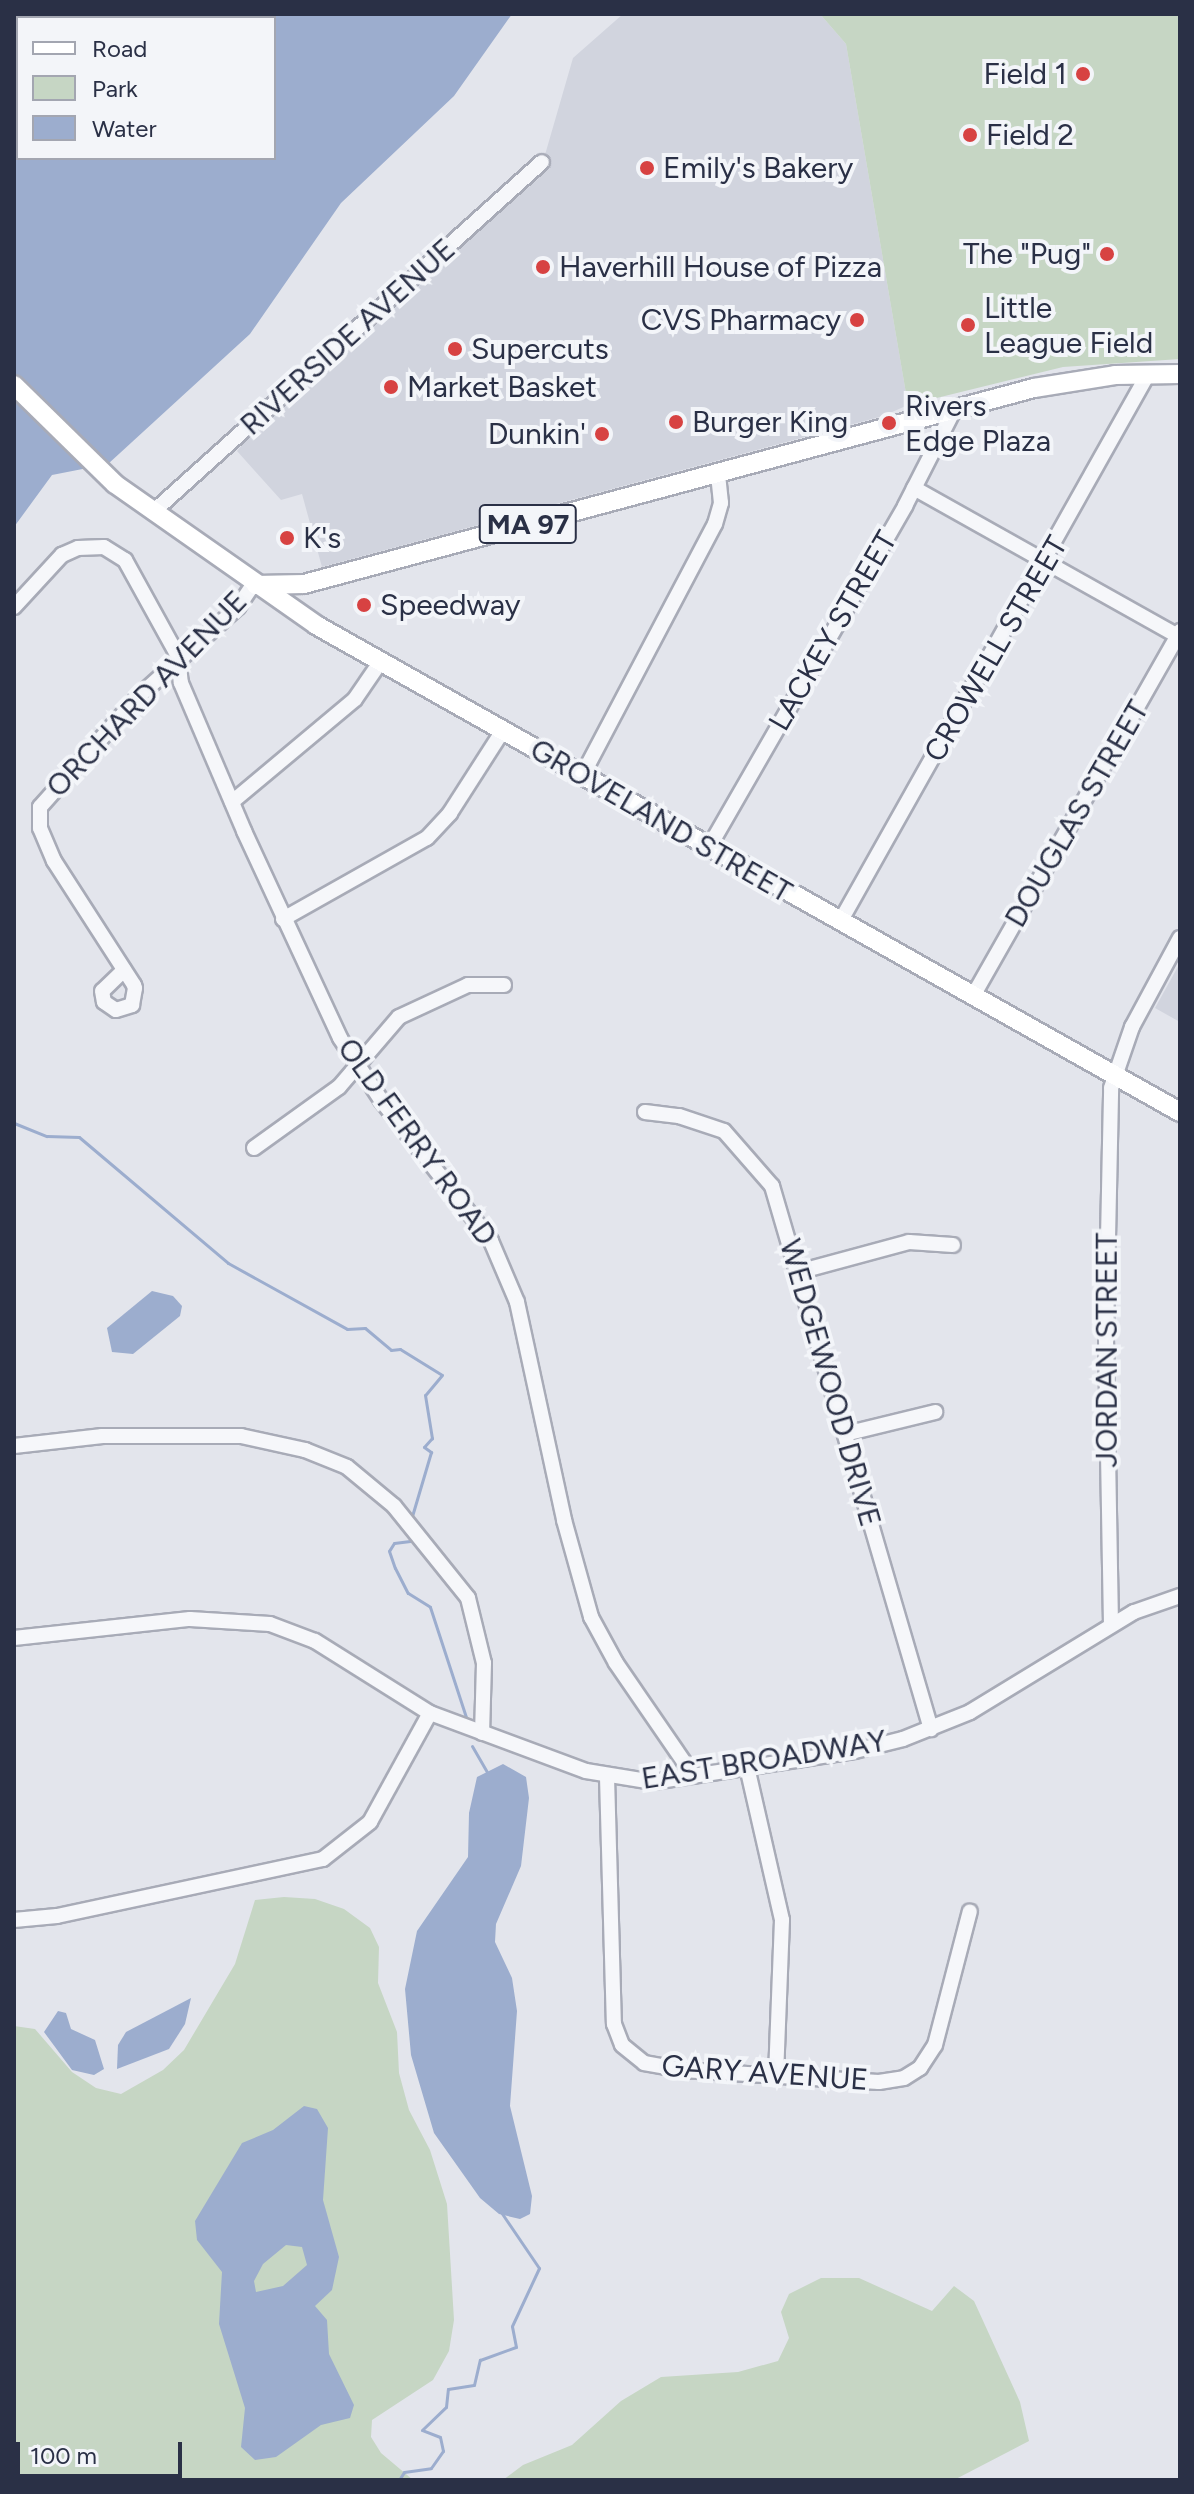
<!DOCTYPE html>
<style>
body{margin:0}
#map{position:relative;width:1194px;height:2494px;overflow:hidden;background:#e3e5ec;font-family:Figtree,sans-serif}
div>[style]{position:absolute}
[style*='--x']{left:calc(var(--x)*1px);top:calc(var(--y)*1px);width:calc(var(--w)*1px);rotate:calc(var(--a)*1deg)}
.built>*{inset:0;background:#d1d4de}
.green>*{inset:0;background:#c6d6c4}
.water>*{inset:0;background:#9cadce}
.stream>*{height:3px;margin:-1.5px;padding:0 1.5px;transform-origin:1.5px;border-radius:1.5px;background:#9cadce}
.roads{filter:drop-shadow(2px 0 #a8abb7) drop-shadow(-2px 0 #a8abb7) drop-shadow(0 2px #a8abb7) drop-shadow(0 -2px #a8abb7)}
.minor>*{height:14px;margin:-7px;padding:0 7px;transform-origin:7px;border-radius:7px;background:#f6f7fa}
.major>*{height:18px;margin:-9px;padding:0 9px;transform-origin:9px;border-radius:9px;background:#fff}
.dots>*{width:22px;height:22px;translate:-50% -50%;box-sizing:border-box;border:4px solid #f3f5f9;border-radius:50%}
span{translate:-50% -50%;white-space:nowrap;text-align:center;line-height:1.15;-webkit-text-stroke:8px #f3f5f9;paint-order:stroke}
.shield-label span{padding:2px 6px;background:#f3f5f9;border:2px solid;border-radius:6px;-webkit-text-stroke-width:0}
.shield-label{font-size:28px;color:#2a3046;font-weight:700}
.poi-label{font-size:30px;color:#2a3046}
.right{translate:-100% -50%;text-align:right}
.left{translate:0 -50%;text-align:left}
.street-label{font-size:30px;color:#2a3046}
.frame{position:absolute;inset:0;border:16px solid #2a3046;pointer-events:none}
.legend{position:absolute;left:16px;top:16px;width:260px;height:144px;box-sizing:border-box;background:#f3f5f9;border:2px solid #a3a6b1;margin:0;padding:10px 14px;list-style:none;font-size:24px;color:#2a3046}
.legend li{display:flex;align-items:center;gap:16px;height:40px}
.legend b{width:40px;border:2px solid #a3a6b1}
.scale{position:absolute;left:16px;top:2442px;width:166px;height:36px;box-sizing:border-box;border:4px solid #2a3046;border-top:0;padding-left:10px;font-size:24px;line-height:28px;white-space:nowrap;color:#2a3046;-webkit-text-stroke:6px #f3f5f9;paint-order:stroke}
</style>
<div id="map">
<div class="built">
<i style="clip-path:polygon(623px 14px,820px 14px,846px 44px,908px 405px,883px 416px,322px 567px,302px 494px,281px 500px,237px 451px,264px 418px,538px 179px,573px 58px)"></i>
<i style="clip-path:polygon(1180px 963px,1180px 1022px,1155px 1008px)"></i>
</div>
<div class="green">
<i style="clip-path:polygon(820px 14px,1180px 14px,1180px 359px,1063px 367px,908px 405px,846px 44px)"></i>
<i style="clip-path:polygon(284px 1897px,315px 1899px,344px 1909px,370px 1928px,379px 1947px,378px 1983px,397px 2032px,399px 2073px,409px 2110px,430px 2150px,447px 2204px,454px 2320px,449px 2351px,433px 2380px,372px 2420px,371px 2437px,381px 2453px,413px 2480px,14px 2480px,14px 2026px,35px 2029px,72px 2072px,96px 2088px,121px 2094px,163px 2070px,184px 2050px,235px 1964px,255px 1900px)"></i>
<i style="clip-path:polygon(821px 2278px,859px 2278px,932px 2311px,954px 2286px,974px 2301px,1020px 2402px,1029px 2441px,954px 2480px,503px 2480px,523px 2465px,572px 2445px,621px 2401px,661px 2377px,738px 2372px,778px 2361px,789px 2338px,781px 2312px,789px 2294px)"></i>
</div>
<div class="water">
<i style="clip-path:polygon(49px 14px,512px 14px,454px 96px,341px 203px,250px 334px,108px 464px,52px 475px,14px 527px,14px 56px,18px 51px,18px 158px,274px 158px,274px 18px,46px 18px)"></i>
<i style="clip-path:polygon(152px 1291px,173px 1296px,182px 1306px,180px 1316px,133px 1354px,112px 1352px,107px 1328px)"></i>
<i style="clip-path:polygon(503px 1764px,526px 1777px,529px 1798px,521px 1866px,496px 1924px,495px 1942px,512px 1978px,517px 2011px,510px 2106px,532px 2196px,530px 2214px,520px 2219px,499px 2214px,480px 2198px,434px 2133px,411px 2055px,405px 1989px,417px 1931px,468px 1857px,469px 1813px,477px 1777px)"></i>
<i style="clip-path:polygon(191px 1998px,185px 2024px,169px 2049px,117px 2069px,118px 2045px,126px 2032px)"></i>
<i style="clip-path:polygon(58px 2011px,66px 2013px,71px 2029px,95px 2040px,104px 2069px,94px 2075px,72px 2070px,44px 2032px)"></i>
<i style="clip-path:polygon(evenodd,304px 2106px,317px 2109px,328px 2128px,323px 2200px,339px 2257px,332px 2290px,315px 2306px,327px 2320px,329px 2354px,354px 2405px,350px 2418px,321px 2425px,276px 2457px,255px 2460px,241px 2447px,245px 2408px,219px 2324px,222px 2272px,197px 2240px,195px 2221px,242px 2143px,273px 2130px,304px 2106px,286px 2245px,302px 2247px,307px 2265px,283px 2286px,256px 2292px,254px 2281px,263px 2264px,286px 2245px)"></i>
</div>
<div class="stream">
<i style="--x:14;--y:1123;--w:35;--a:22"></i>
<i style="--x:47;--y:1136;--w:32;--a:2"></i>
<i style="--x:79;--y:1137;--w:195;--a:40.2"></i>
<i style="--x:228;--y:1263;--w:136;--a:29"></i>
<i style="--x:347;--y:1329;--w:18;--a:-3"></i>
<i style="--x:365;--y:1328;--w:34;--a:40"></i>
<i style="--x:391;--y:1350;--w:9;--a:-6"></i>
<i style="--x:400;--y:1349;--w:49;--a:31.8"></i>
<i style="--x:442;--y:1375;--w:26;--a:130"></i>
<i style="--x:425;--y:1395;--w:44;--a:80.8"></i>
<i style="--x:432;--y:1438;--w:12;--a:132"></i>
<i style="--x:424;--y:1447;--w:9;--a:36"></i>
<i style="--x:431;--y:1452;--w:67;--a:106.5"></i>
<i style="--x:410;--y:1541;--w:16;--a:173"></i>
<i style="--x:394;--y:1543;--w:9;--a:122"></i>
<i style="--x:389;--y:1551;--w:18;--a:71"></i>
<i style="--x:395;--y:1568;--w:28;--a:63"></i>
<i style="--x:408;--y:1593;--w:26;--a:32"></i>
<i style="--x:430;--y:1607;--w:116;--a:71.9"></i>
<i style="--x:472;--y:1746;--w:30;--a:60"></i>
<i style="--x:399;--y:2480;--w:9;--a:-58"></i>
<i style="--x:404;--y:2472;--w:27;--a:-8"></i>
<i style="--x:431;--y:2468;--w:21;--a:-55"></i>
<i style="--x:443;--y:2451;--w:14;--a:-102"></i>
<i style="--x:440;--y:2437;--w:19;--a:-159"></i>
<i style="--x:422;--y:2430;--w:33;--a:-44"></i>
<i style="--x:446;--y:2407;--w:18;--a:-84"></i>
<i style="--x:448;--y:2389;--w:26;--a:-9"></i>
<i style="--x:474;--y:2385;--w:26;--a:-77"></i>
<i style="--x:480;--y:2360;--w:38;--a:-20"></i>
<i style="--x:516;--y:2347;--w:21;--a:-101"></i>
<i style="--x:512;--y:2326;--w:64;--a:-65"></i>
<i style="--x:539;--y:2268;--w:68;--a:-124.2"></i>
</div>
<div class="roads">
<div class="minor">
<i style="--x:914;--y:488;--w:305;--a:29.3"></i>
<i style="--x:153;--y:512;--w:523;--a:-41.98"></i>
<i style="--x:14;--y:607;--w:71;--a:-47.3"></i>
<i style="--x:62;--y:555;--w:17;--a:-24"></i>
<i style="--x:78;--y:548;--w:26;--a:-2"></i>
<i style="--x:104;--y:547;--w:25;--a:32"></i>
<i style="--x:125;--y:560;--w:110;--a:61.1"></i>
<i style="--x:178;--y:656;--w:27;--a:84"></i>
<i style="--x:181;--y:683;--w:161;--a:66.9"></i>
<i style="--x:244;--y:831;--w:228;--a:65.1"></i>
<i style="--x:340;--y:1038;--w:74;--a:56.5"></i>
<i style="--x:381;--y:1100;--w:179;--a:52"></i>
<i style="--x:491;--y:1241;--w:66;--a:66.9"></i>
<i style="--x:517;--y:1302;--w:223;--a:77.8"></i>
<i style="--x:564;--y:1520;--w:101;--a:74.4"></i>
<i style="--x:591;--y:1617;--w:52;--a:61.5"></i>
<i style="--x:616;--y:1663;--w:136;--a:55.5"></i>
<i style="--x:582;--y:776;--w:285;--a:-62.2"></i>
<i style="--x:715;--y:524;--w:22;--a:-74"></i>
<i style="--x:721;--y:503;--w:30;--a:-96"></i>
<i style="--x:232;--y:802;--w:160;--a:-39.9"></i>
<i style="--x:355;--y:699;--w:46;--a:-55.6"></i>
<i style="--x:708;--y:849;--w:396;--a:-60.1"></i>
<i style="--x:905;--y:506;--w:108;--a:-63"></i>
<i style="--x:283;--y:919;--w:165;--a:-29.4"></i>
<i style="--x:427;--y:838;--w:34;--a:-47"></i>
<i style="--x:450;--y:813;--w:96;--a:-57.3"></i>
<i style="--x:840;--y:922;--w:629;--a:-60.66"></i>
<i style="--x:124;--y:970;--w:30;--a:136"></i>
<i style="--x:102;--y:991;--w:11;--a:80"></i>
<i style="--x:104;--y:1002;--w:14;--a:34"></i>
<i style="--x:116;--y:1010;--w:17;--a:-17"></i>
<i style="--x:132;--y:1005;--w:17;--a:-80"></i>
<i style="--x:135;--y:988;--w:3;--a:-108"></i>
<i style="--x:134;--y:985;--w:148;--a:-122.8"></i>
<i style="--x:54;--y:861;--w:36;--a:-113"></i>
<i style="--x:40;--y:828;--w:21;--a:-90"></i>
<i style="--x:40;--y:807;--w:150;--a:-48.2"></i>
<i style="--x:140;--y:695;--w:132;--a:-41.9"></i>
<i style="--x:238;--y:607;--w:27;--a:-56"></i>
<i style="--x:973;--y:996;--w:420;--a:-60.4"></i>
<i style="--x:645;--y:1112;--w:34;--a:7"></i>
<i style="--x:679;--y:1116;--w:47;--a:18.4"></i>
<i style="--x:724;--y:1131;--w:73;--a:48.9"></i>
<i style="--x:772;--y:1186;--w:566;--a:73.68"></i>
<i style="--x:254;--y:1148;--w:105;--a:-35.7"></i>
<i style="--x:339;--y:1087;--w:92;--a:-49.4"></i>
<i style="--x:399;--y:1017;--w:76;--a:-24.9"></i>
<i style="--x:468;--y:985;--w:36;--a:0"></i>
<i style="--x:798;--y:1272;--w:115;--a:-15.1"></i>
<i style="--x:909;--y:1242;--w:44;--a:3.9"></i>
<i style="--x:845;--y:1434;--w:93;--a:-13.7"></i>
<i style="--x:14;--y:1446;--w:89;--a:-6.5"></i>
<i style="--x:102;--y:1436;--w:139;--a:0"></i>
<i style="--x:241;--y:1436;--w:66;--a:12.3"></i>
<i style="--x:305;--y:1450;--w:45;--a:22"></i>
<i style="--x:347;--y:1467;--w:61;--a:39.7"></i>
<i style="--x:394;--y:1506;--w:118;--a:51.2"></i>
<i style="--x:468;--y:1598;--w:67;--a:76.2"></i>
<i style="--x:484;--y:1663;--w:70;--a:91.6"></i>
<i style="--x:1111;--y:1625;--w:291;--a:-91"></i>
<i style="--x:1106;--y:1334;--w:246;--a:-88.8"></i>
<i style="--x:1111;--y:1088;--w:65;--a:-71"></i>
<i style="--x:1132;--y:1027;--w:101;--a:-61.7"></i>
<i style="--x:14;--y:1638;--w:177;--a:-6.2"></i>
<i style="--x:190;--y:1619;--w:80;--a:3.6"></i>
<i style="--x:270;--y:1624;--w:48;--a:20.7"></i>
<i style="--x:315;--y:1641;--w:136;--a:32.1"></i>
<i style="--x:430;--y:1713;--w:166;--a:20.4"></i>
<i style="--x:586;--y:1771;--w:68;--a:9.3"></i>
<i style="--x:653;--y:1782;--w:204;--a:-8.7"></i>
<i style="--x:855;--y:1751;--w:49;--a:-14"></i>
<i style="--x:903;--y:1739;--w:72;--a:-21.9"></i>
<i style="--x:970;--y:1712;--w:192;--a:-31.4"></i>
<i style="--x:1134;--y:1612;--w:49;--a:-19.2"></i>
<i style="--x:747;--y:1767;--w:157;--a:77.1"></i>
<i style="--x:782;--y:1920;--w:156;--a:92.2"></i>
<i style="--x:607;--y:1777;--w:247;--a:88.4"></i>
<i style="--x:614;--y:2024;--w:22;--a:69"></i>
<i style="--x:622;--y:2045;--w:28;--a:39"></i>
<i style="--x:644;--y:2063;--w:39;--a:10"></i>
<i style="--x:682;--y:2070;--w:197;--a:3.5"></i>
<i style="--x:879;--y:2082;--w:25;--a:-9"></i>
<i style="--x:904;--y:2078;--w:19;--a:-32"></i>
<i style="--x:920;--y:2068;--w:27;--a:-57"></i>
<i style="--x:935;--y:2045;--w:138;--a:-75.4"></i>
<i style="--x:14;--y:1920;--w:43;--a:-5.3"></i>
<i style="--x:57;--y:1916;--w:272;--a:-12.1"></i>
<i style="--x:323;--y:1859;--w:60;--a:-38.2"></i>
<i style="--x:370;--y:1822;--w:124;--a:-61.2"></i>
</div>
<div class="major">
<i style="--x:14;--y:385;--w:141;--a:44.4"></i>
<i style="--x:115;--y:484;--w:246;--a:35"></i>
<i style="--x:316;--y:625;--w:992;--a:29.41"></i>
<i style="--x:256;--y:585;--w:48;--a:-1.2"></i>
<i style="--x:304;--y:584;--w:756;--a:-15.03"></i>
<i style="--x:1034;--y:388;--w:82;--a:-9.1"></i>
<i style="--x:1115;--y:375;--w:65;--a:-0.9"></i>
</div>
</div>
<div class="dots">
<i style="left:1083px;top:74px;background:#d74242"></i>
<i style="left:970px;top:135px;background:#d74242"></i>
<i style="left:647px;top:168px;background:#d74242"></i>
<i style="left:1107px;top:254px;background:#d74242"></i>
<i style="left:543px;top:267px;background:#d74242"></i>
<i style="left:857px;top:320px;background:#d74242"></i>
<i style="left:968px;top:325px;background:#d74242"></i>
<i style="left:455px;top:349px;background:#d74242"></i>
<i style="left:391px;top:387px;background:#d74242"></i>
<i style="left:676px;top:422px;background:#d74242"></i>
<i style="left:889px;top:423px;background:#d74242"></i>
<i style="left:602px;top:434px;background:#d74242"></i>
<i style="left:287px;top:538px;background:#d74242"></i>
<i style="left:364px;top:605px;background:#d74242"></i>
</div>
<div class="shield-label">
<span style="left:528px;top:524px">MA 97</span>
</div>
<div class="poi-label">
<span class="right" style="left:1067px;top:74px">Field 1</span>
<span class="left" style="left:986px;top:135px">Field 2</span>
<span class="left" style="left:663px;top:168px">Emily's Bakery</span>
<span class="right" style="left:1091px;top:254px">The "Pug"</span>
<span class="left" style="left:559px;top:267px">Haverhill House of Pizza</span>
<span class="left" style="left:984px;top:325px">Little<br>League Field</span>
<span class="right" style="left:841px;top:320px">CVS Pharmacy</span>
<span class="left" style="left:471px;top:349px">Supercuts</span>
<span class="left" style="left:407px;top:387px">Market Basket</span>
<span class="left" style="left:905px;top:423px">Rivers<br>Edge Plaza</span>
<span class="left" style="left:692px;top:422px">Burger King</span>
<span class="right" style="left:586px;top:434px">Dunkin'</span>
<span class="left" style="left:303px;top:538px">K's</span>
<span class="left" style="left:380px;top:605px">Speedway</span>
</div>
<div class="street-label">
<span style="left:348px;top:337px;rotate:-42deg">RIVERSIDE AVENUE</span>
<span style="left:833px;top:631px;rotate:-60deg">LACKEY STREET</span>
<span style="left:996px;top:649px;rotate:-60deg">CROWELL STREET</span>
<span style="left:147px;top:694px;rotate:-46deg">ORCHARD AVENUE</span>
<span style="left:1077px;top:814px;rotate:-60deg">DOUGLAS STREET</span>
<span style="left:661px;top:821px;rotate:30deg">GROVELAND STREET</span>
<span style="left:417px;top:1142px;rotate:54deg">OLD FERRY ROAD</span>
<span style="left:1107px;top:1350px;rotate:-90deg">JORDAN STREET</span>
<span style="left:830px;top:1383px;rotate:74deg">WEDGEWOOD DRIVE</span>
<span style="left:764px;top:1760px;rotate:-9deg">EAST BROADWAY</span>
<span style="left:765px;top:2073px;rotate:4deg">GARY AVENUE</span>
</div>
<div class="frame"></div>
<ul class="legend">
<li><b style="height:10px;background:#fff"></b>Road</li>
<li><b style="height:22px;background:#c6d6c4"></b>Park</li>
<li><b style="height:22px;background:#9cadce"></b>Water</li>
</ul>
<div class="scale">100 m</div>
</div>
